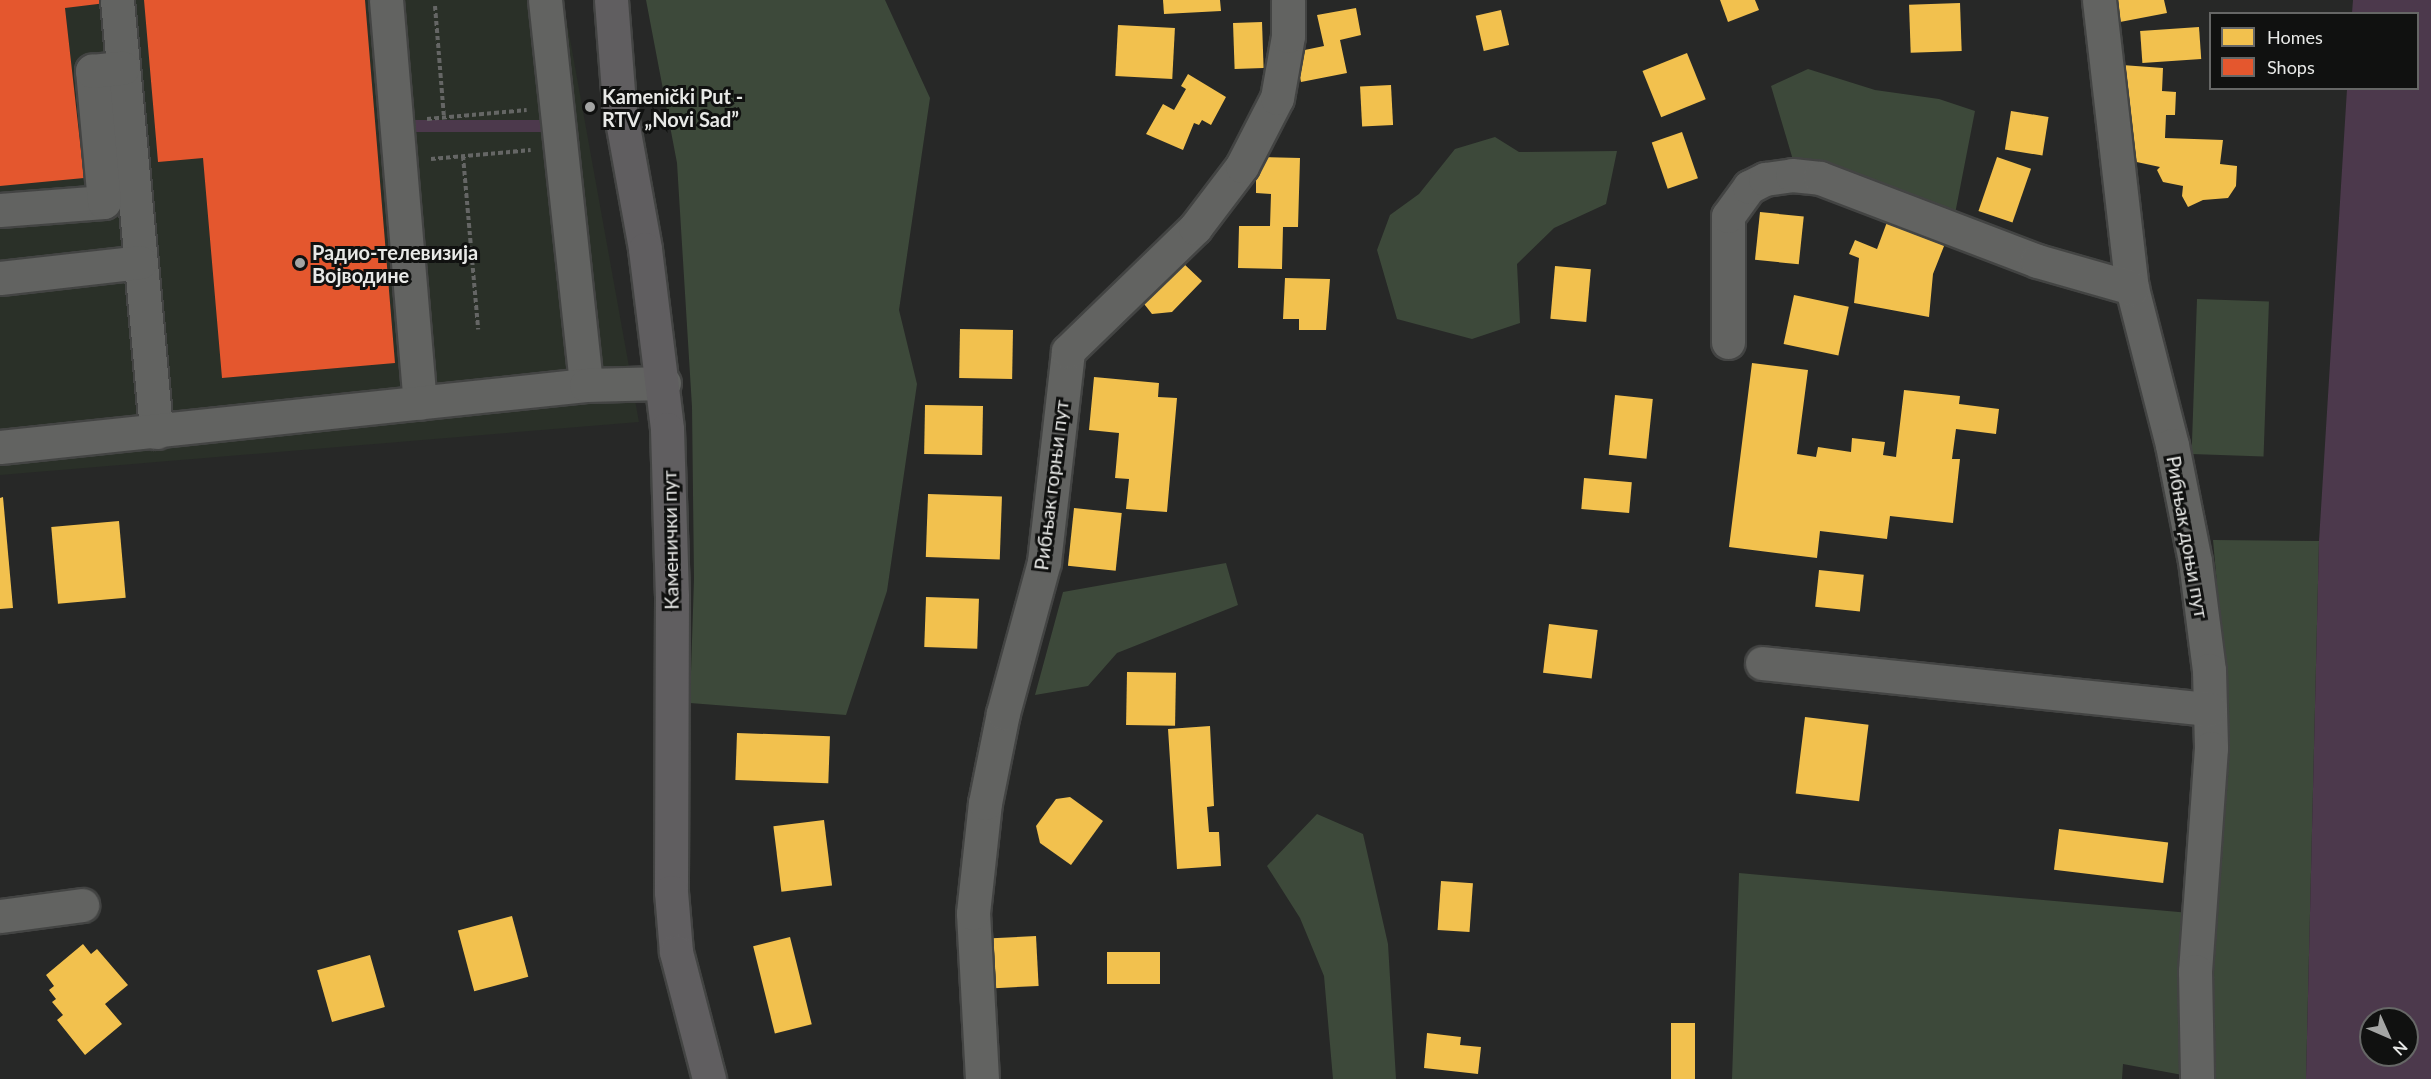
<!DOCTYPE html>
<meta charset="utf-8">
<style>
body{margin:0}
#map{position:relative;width:2431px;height:1079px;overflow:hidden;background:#272827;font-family:Lato,sans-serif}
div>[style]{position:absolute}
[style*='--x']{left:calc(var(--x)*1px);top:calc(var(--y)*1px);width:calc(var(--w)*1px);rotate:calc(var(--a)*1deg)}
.built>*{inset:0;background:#2a3028}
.green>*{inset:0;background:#3d493a;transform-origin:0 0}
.water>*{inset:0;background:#4c394c;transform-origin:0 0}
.homes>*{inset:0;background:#f2c14e;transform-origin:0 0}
.shops>*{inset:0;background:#e4572e}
.path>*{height:4px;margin-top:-2px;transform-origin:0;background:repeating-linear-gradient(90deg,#656665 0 4.5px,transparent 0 7.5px)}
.roads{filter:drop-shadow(2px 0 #434443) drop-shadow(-2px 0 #434443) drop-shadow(0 2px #434443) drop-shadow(0 -2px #434443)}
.minor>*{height:33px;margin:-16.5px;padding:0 16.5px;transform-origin:16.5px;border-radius:16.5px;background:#626361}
.major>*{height:33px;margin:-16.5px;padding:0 16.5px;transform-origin:16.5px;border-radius:16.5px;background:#605e60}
.dots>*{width:16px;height:16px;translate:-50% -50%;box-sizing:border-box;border:3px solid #101110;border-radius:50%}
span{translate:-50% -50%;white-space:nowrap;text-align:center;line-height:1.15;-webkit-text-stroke:6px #101110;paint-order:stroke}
.poi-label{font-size:20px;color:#e8e9e7;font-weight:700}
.left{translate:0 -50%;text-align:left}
.street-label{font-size:20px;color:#e8e9e7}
.legend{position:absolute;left:2209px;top:12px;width:210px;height:78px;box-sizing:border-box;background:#101110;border:2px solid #666766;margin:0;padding:8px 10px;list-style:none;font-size:18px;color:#e8e9e7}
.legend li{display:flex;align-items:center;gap:12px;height:30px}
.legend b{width:30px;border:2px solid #666766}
.north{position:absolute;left:2359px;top:1007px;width:60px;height:60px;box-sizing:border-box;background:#101110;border:2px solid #666766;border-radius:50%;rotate:135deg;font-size:16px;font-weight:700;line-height:24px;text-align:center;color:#e8e9e7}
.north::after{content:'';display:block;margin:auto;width:21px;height:27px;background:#a4a5a4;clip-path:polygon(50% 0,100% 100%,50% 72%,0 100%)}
</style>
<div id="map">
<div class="built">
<i style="clip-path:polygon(0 0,563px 0,639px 422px,0 475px)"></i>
</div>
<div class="green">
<i style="clip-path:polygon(646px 0,885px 0,930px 98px,899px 310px,917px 384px,887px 591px,846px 715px,690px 703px,694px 579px,692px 407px,677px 163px)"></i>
<i style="clip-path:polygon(1808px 69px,1875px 90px,1939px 99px,1975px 111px,1954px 219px,1793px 160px,1771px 86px)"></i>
<i style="clip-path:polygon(1495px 137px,1519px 152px,1617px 151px,1606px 204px,1554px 228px,1517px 264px,1520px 323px,1472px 339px,1397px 319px,1377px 250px,1390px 215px,1419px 194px,1455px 149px)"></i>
<i style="left:2197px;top:299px;width:72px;height:155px;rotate:2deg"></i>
<i style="clip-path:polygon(2213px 540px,2319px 541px,2306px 1079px,2212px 1079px,2211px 970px,2226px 776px,2228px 707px)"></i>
<i style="clip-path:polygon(1226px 563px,1238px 605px,1117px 653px,1088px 686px,1035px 695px,1063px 592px)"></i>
<i style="clip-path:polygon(1317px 814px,1363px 834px,1388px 944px,1396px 1079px,1333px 1079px,1324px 976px,1300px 918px,1267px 866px)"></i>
<i style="clip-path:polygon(1739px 873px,2190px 913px,2188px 1076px,2123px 1064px,2122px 1079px,1732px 1079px)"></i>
</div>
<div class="water">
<i style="clip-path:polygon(evenodd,2353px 0,2431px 0,2431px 1079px,2306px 1079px,2319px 541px,2347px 89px,2418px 88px,2418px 14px,2352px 13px,2353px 0,2371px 1019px,2407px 1019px,2407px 1055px,2371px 1055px,2371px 1019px)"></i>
<i style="left:544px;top:120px;width:12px;height:139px;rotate:90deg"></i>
</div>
<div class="homes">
<i style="clip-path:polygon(1163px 0,1220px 0,1221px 11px,1164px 14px)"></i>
<i style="clip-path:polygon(1720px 0,1755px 0,1759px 10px,1728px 22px)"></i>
<i style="clip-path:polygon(2115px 0,2164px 0,2167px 13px,2120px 22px)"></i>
<i style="left:1960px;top:3px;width:48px;height:51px;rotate:88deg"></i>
<i style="clip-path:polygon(1356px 8px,1361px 35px,1340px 40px,1347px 73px,1301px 82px,1295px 52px,1324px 46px,1317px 15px)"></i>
<i style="left:1501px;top:10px;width:36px;height:26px;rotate:77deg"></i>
<i style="left:1262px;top:22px;width:46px;height:29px;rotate:88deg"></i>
<i style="left:1118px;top:25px;width:57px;height:51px;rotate:3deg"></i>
<i style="left:2199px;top:27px;width:32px;height:59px;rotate:86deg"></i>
<i style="left:1687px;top:53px;width:50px;height:48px;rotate:68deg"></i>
<i style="clip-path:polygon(2122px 65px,2163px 68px,2162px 91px,2176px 92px,2175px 115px,2166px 115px,2165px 138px,2223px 140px,2220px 164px,2237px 166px,2236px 186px,2228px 198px,2203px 200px,2188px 207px,2182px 196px,2183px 186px,2163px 182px,2157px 170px,2160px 167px,2132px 161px,2131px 116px,2119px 115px)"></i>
<i style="clip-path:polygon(1188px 74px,1226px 97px,1211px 125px,1202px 120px,1199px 125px,1194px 123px,1183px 150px,1146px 134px,1163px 104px,1174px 110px,1186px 89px,1181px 86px)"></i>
<i style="left:1391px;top:85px;width:40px;height:31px;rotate:87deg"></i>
<i style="left:2011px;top:111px;width:38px;height:39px;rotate:9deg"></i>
<i style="left:1682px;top:132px;width:49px;height:32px;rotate:71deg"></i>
<i style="clip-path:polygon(1256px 157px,1300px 158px,1298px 227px,1283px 227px,1282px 269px,1238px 268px,1239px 226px,1270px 226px,1271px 194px,1256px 193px)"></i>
<i style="left:1997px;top:157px;width:36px;height:57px;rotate:19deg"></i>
<i style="left:1760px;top:212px;width:44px;height:48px;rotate:6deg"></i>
<i style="clip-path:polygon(1890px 214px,1948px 236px,1933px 274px,1929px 317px,1854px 303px,1859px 258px,1849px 254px,1855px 240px,1877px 249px)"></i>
<i style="clip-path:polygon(1183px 263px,1202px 281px,1172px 312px,1152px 314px,1137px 295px,1156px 276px,1163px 283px)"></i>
<i style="left:1555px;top:266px;width:36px;height:53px;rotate:5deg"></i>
<i style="clip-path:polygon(1285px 278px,1330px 279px,1326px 330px,1299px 330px,1299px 319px,1283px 319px)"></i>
<i style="left:1794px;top:295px;width:56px;height:50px;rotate:12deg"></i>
<i style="left:960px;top:329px;width:53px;height:49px;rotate:1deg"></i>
<i style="clip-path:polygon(1752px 363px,1808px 370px,1797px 454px,1816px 457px,1818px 447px,1851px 452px,1852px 438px,1885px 442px,1883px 455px,1896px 457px,1904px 390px,1960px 396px,1959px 404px,1999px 409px,1996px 434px,1956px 429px,1952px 459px,1960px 459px,1953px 523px,1890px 516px,1887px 539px,1820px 531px,1817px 558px,1729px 547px)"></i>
<i style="clip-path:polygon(1094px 377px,1159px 383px,1158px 397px,1177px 398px,1167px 512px,1126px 509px,1129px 479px,1115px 478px,1119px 433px,1089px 430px)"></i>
<i style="left:1615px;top:395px;width:38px;height:60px;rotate:6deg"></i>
<i style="left:925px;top:405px;width:58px;height:49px;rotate:1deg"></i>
<i style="left:1584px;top:478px;width:48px;height:31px;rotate:5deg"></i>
<i style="left:928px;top:494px;width:74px;height:63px;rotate:2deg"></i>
<i style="clip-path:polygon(3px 497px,13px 608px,0 609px,0 498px)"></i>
<i style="left:1074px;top:508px;width:48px;height:58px;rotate:6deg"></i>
<i style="left:119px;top:521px;width:77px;height:68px;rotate:85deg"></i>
<i style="left:1819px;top:570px;width:45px;height:37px;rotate:6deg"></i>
<i style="left:926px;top:597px;width:53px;height:50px;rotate:2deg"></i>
<i style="left:1549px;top:624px;width:49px;height:49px;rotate:7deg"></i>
<i style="left:1127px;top:672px;width:49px;height:53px;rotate:1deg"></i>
<i style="left:1805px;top:717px;width:64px;height:77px;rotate:7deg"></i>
<i style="clip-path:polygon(1210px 726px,1214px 806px,1207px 807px,1209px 832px,1219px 832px,1221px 866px,1177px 869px,1168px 729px)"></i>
<i style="left:737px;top:733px;width:93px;height:47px;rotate:2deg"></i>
<i style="clip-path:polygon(1070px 797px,1103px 821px,1071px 865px,1040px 843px,1036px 826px,1056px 799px)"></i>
<i style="left:824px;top:820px;width:66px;height:51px;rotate:83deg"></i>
<i style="left:2059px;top:829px;width:110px;height:41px;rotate:7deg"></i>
<i style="left:1441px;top:881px;width:32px;height:49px;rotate:4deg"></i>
<i style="left:512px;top:916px;width:63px;height:56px;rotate:75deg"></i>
<i style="left:1036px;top:936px;width:50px;height:49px;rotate:87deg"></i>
<i style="left:790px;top:937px;width:90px;height:38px;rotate:76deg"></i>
<i style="clip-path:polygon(83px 944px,91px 954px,97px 949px,128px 985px,105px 1004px,122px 1024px,85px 1055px,57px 1020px,63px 1015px,52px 1002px,56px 999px,49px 990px,54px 986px,46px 975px)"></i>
<i style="left:1160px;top:952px;width:32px;height:53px;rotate:90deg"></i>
<i style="left:370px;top:955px;width:54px;height:55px;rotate:74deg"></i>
<i style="left:1671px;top:1023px;width:24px;height:56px"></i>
<i style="clip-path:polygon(1427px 1033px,1461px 1037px,1460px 1045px,1481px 1047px,1478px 1074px,1424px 1068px)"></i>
</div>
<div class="shops">
<i style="clip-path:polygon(0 0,105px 0,106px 3px,65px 8px,84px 178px,0 186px)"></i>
<i style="clip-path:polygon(144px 0,365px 0,395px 363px,222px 378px,203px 158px,158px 162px)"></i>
</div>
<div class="path">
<i style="--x:435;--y:6;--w:112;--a:85.4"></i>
<i style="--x:427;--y:119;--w:100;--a:-5.1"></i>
<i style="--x:463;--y:156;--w:174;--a:85"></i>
<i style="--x:431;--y:159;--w:100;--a:-5.1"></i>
</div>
<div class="roads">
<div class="minor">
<i style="--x:117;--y:0;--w:434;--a:84.8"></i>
<i style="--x:386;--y:0;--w:404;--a:85.2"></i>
<i style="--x:545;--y:0;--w:387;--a:83.9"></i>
<i style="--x:2099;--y:0;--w:290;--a:83.5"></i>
<i style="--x:2132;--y:288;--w:162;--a:75.7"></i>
<i style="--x:2172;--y:445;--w:118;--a:78.8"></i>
<i style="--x:2195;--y:561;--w:110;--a:82.7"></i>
<i style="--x:2209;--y:670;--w:78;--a:88.5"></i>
<i style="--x:2211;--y:748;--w:224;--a:94.1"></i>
<i style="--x:2195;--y:971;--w:108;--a:88.9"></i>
<i style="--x:0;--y:210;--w:104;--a:-4.4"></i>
<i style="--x:104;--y:202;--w:132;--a:-95.2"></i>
<i style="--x:92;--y:71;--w:31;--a:-6"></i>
<i style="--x:0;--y:278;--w:141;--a:-6.5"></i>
<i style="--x:1728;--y:342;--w:126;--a:-90"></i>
<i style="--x:1728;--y:216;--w:36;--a:-54"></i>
<i style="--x:1749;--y:187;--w:18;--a:-27"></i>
<i style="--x:1765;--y:179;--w:27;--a:-8"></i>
<i style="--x:1792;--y:175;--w:28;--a:6"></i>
<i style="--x:1820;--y:178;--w:232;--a:20.9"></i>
<i style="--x:2037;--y:261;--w:99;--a:15.9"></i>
<i style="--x:0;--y:447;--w:589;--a:-6.04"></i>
<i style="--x:586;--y:385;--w:78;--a:-1.5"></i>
<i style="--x:1762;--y:663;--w:450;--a:5.9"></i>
<i style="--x:0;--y:916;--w:83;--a:-7.6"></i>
<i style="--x:982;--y:1079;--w:166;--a:-93.1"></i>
<i style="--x:973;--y:913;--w:111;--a:-83.8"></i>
<i style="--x:985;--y:803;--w:92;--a:-78.7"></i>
<i style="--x:1003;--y:713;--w:156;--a:-74.8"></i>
<i style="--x:1044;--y:562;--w:212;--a:-83.5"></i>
<i style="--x:1068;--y:351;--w:177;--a:-44.1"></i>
<i style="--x:1195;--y:228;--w:78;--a:-52.8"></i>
<i style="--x:1242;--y:166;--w:76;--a:-62.8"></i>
<i style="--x:1277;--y:98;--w:63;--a:-79.9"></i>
<i style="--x:1288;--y:36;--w:36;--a:-90"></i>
</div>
<div class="major">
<i style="--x:611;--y:0;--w:104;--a:85.6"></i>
<i style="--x:619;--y:104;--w:147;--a:79.8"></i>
<i style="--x:645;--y:249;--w:181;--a:83"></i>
<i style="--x:667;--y:429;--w:166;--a:88.3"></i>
<i style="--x:672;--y:595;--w:297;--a:90.2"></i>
<i style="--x:671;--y:892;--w:60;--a:85.2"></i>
<i style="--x:676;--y:952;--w:131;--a:75.4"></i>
</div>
</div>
<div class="dots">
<i style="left:590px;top:107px;background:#a4a5a4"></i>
<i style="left:300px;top:263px;background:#a4a5a4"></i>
</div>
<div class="poi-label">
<span class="left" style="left:602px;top:108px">Kamenički Put -<br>RTV „Novi Sad”</span>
<span class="left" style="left:312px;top:264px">Радио-телевизија<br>Војводине</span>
</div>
<div class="street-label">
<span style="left:1051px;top:485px;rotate:-83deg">Рибњак горњи пут</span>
<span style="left:2188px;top:537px;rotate:80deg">Рибњак доњи пут</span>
<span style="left:670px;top:540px;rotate:-91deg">Каменички пут</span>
</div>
<ul class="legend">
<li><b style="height:16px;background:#f2c14e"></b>Homes</li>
<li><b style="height:16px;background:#e4572e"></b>Shops</li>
</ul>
<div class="north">N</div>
</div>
